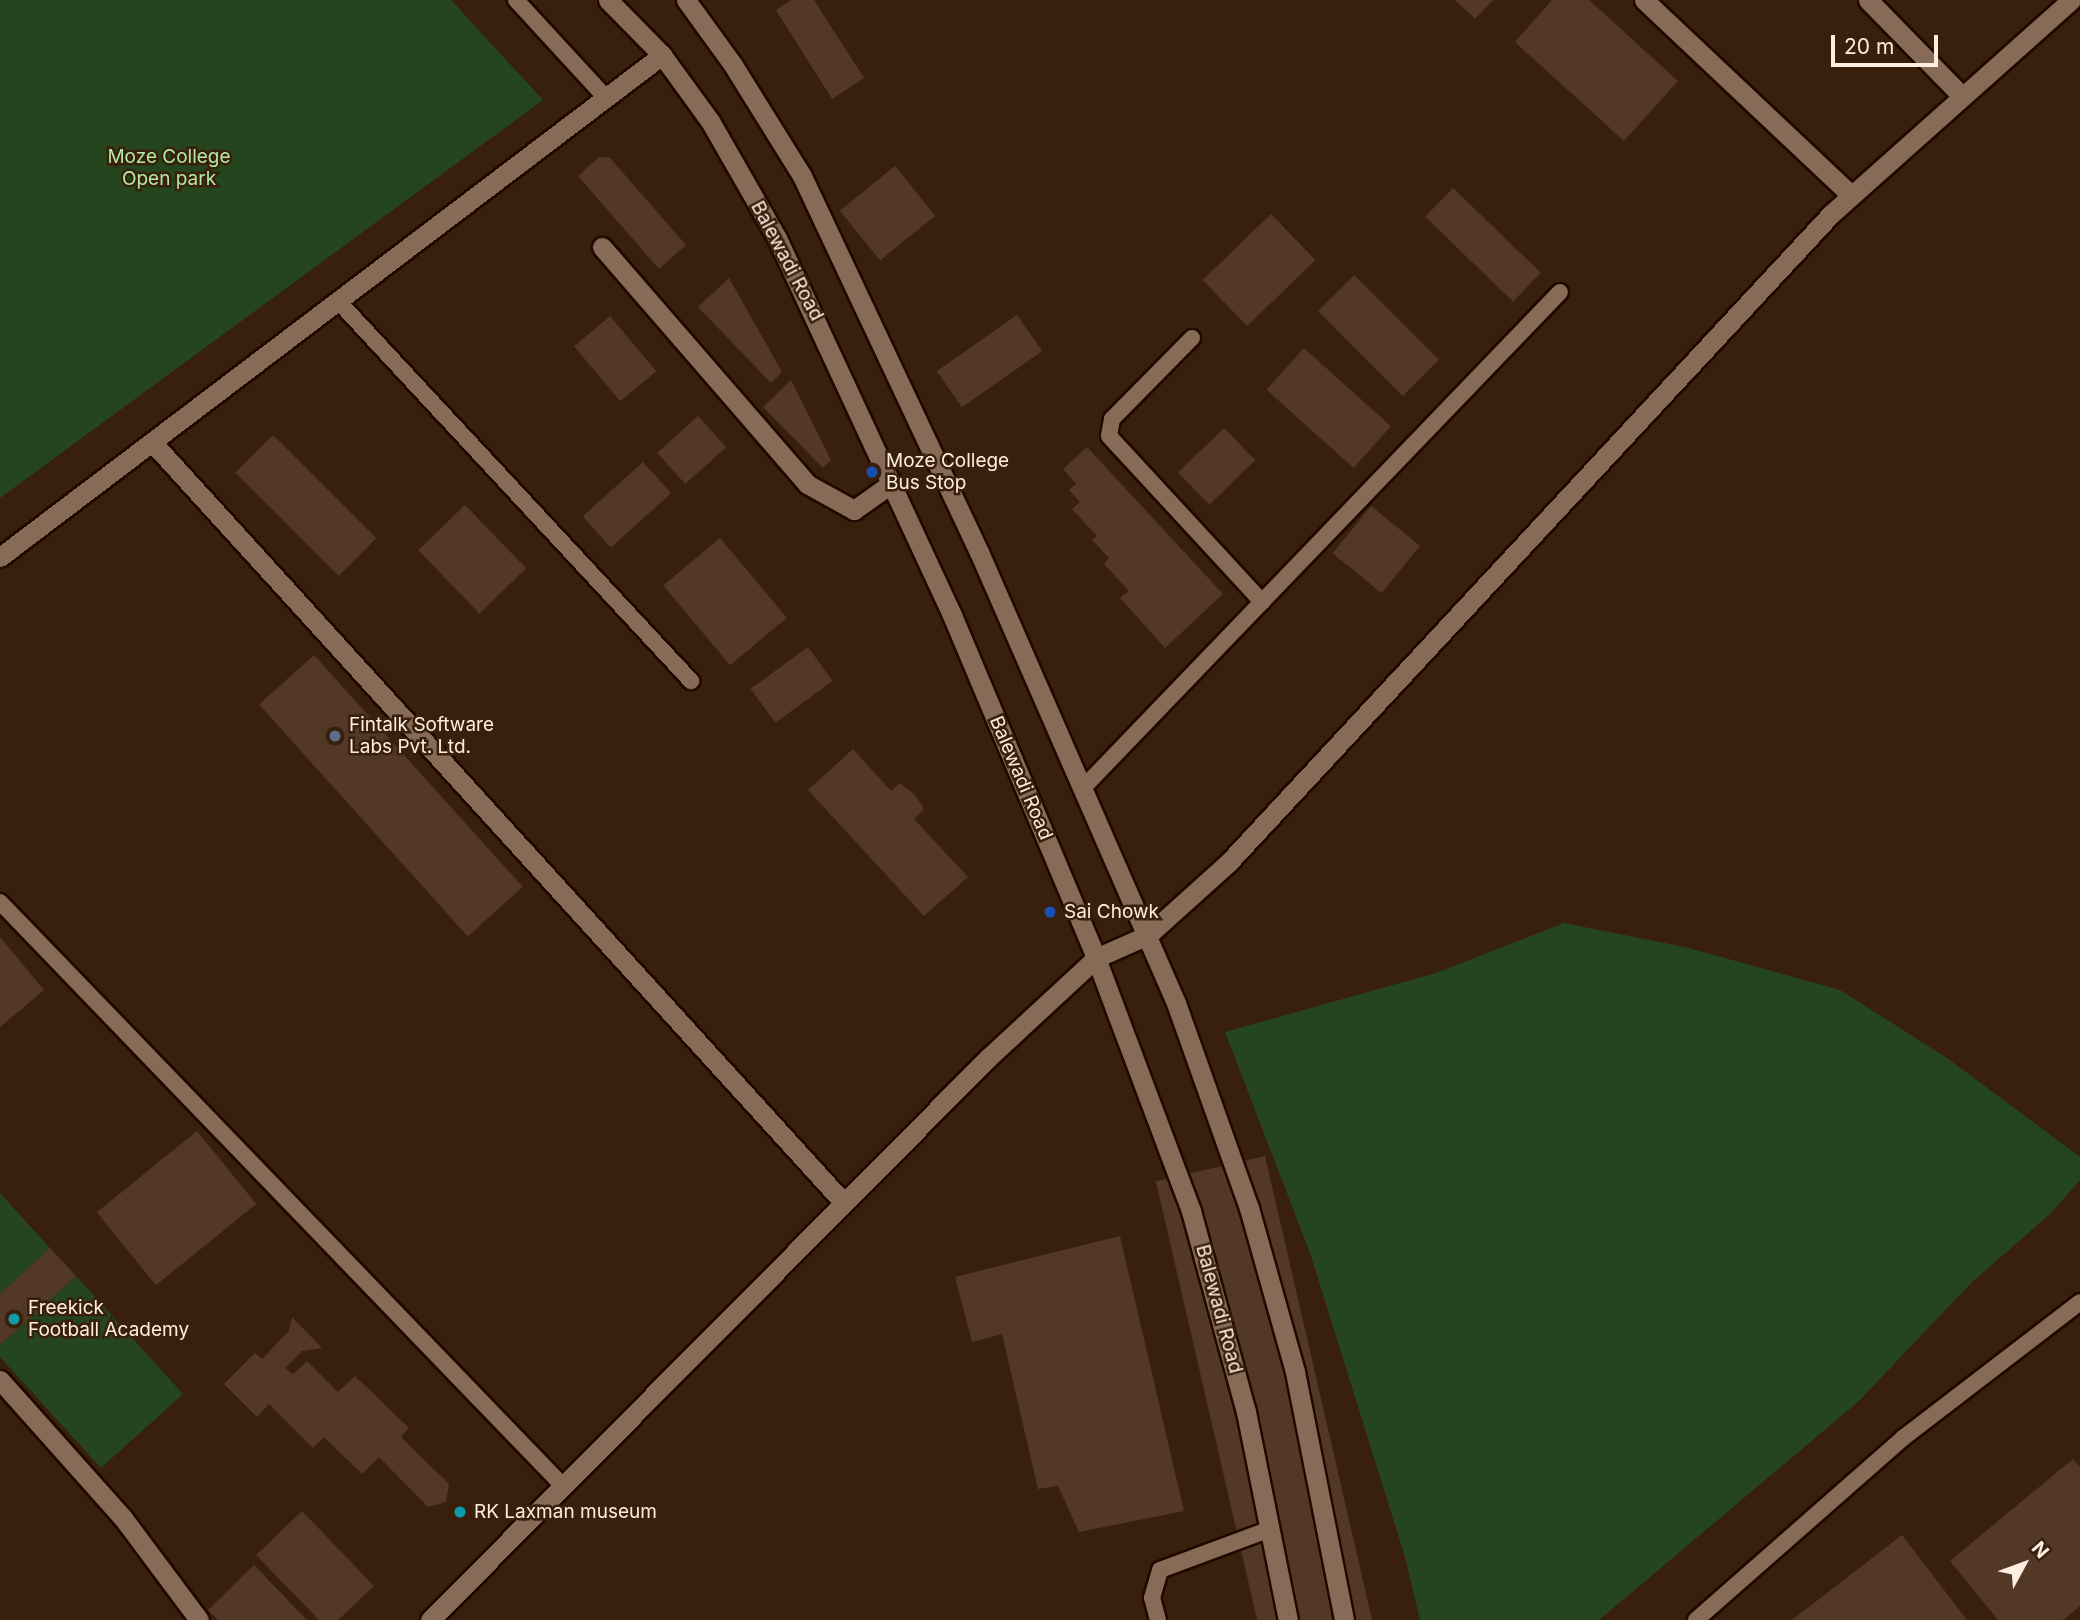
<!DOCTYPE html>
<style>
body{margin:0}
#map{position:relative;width:2080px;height:1620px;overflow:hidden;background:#39200c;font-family:Inter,sans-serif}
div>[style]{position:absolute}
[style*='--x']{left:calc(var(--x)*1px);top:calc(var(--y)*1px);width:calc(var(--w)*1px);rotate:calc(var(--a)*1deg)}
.green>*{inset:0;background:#25451e}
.building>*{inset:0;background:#533925;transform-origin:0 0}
.roads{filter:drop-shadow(2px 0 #1f0900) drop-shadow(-2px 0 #1f0900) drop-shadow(0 2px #1f0900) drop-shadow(0 -2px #1f0900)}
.service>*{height:16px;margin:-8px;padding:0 8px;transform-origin:8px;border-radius:8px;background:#886b56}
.minor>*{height:19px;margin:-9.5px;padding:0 9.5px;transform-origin:9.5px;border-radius:9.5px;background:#886b56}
.tertiary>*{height:19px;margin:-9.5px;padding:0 9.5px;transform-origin:9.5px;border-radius:9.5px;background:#886b56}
.secondary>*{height:19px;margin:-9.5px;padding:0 9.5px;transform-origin:9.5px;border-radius:9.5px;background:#886b56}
.dots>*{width:19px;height:19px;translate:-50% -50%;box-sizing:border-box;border:4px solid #39200c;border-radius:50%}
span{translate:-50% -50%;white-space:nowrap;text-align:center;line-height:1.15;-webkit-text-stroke:5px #39200c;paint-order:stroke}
.park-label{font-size:19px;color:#b0e8a4}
.street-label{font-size:19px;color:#feede1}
.poi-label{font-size:19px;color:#feede1}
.left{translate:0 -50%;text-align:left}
.north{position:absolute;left:1989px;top:1529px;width:70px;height:70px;-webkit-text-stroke:5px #39200c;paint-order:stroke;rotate:49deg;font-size:19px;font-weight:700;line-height:28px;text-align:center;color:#feede1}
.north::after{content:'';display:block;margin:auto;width:24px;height:32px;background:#feede1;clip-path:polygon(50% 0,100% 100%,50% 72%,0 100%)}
.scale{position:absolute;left:1831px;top:35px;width:107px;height:32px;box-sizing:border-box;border:4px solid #feede1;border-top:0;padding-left:9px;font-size:21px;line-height:24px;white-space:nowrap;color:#feede1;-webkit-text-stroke:5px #39200c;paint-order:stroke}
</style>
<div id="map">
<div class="green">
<i style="clip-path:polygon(0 0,451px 0,543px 100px,0 498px)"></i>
<i style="clip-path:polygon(1564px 923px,1685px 947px,1840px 990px,1947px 1058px,2080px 1157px,2080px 1180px,2050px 1214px,1970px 1284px,1859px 1401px,1599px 1620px,1420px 1620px,1405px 1557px,1310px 1253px,1225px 1032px,1436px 973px)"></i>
<i style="clip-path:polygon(0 1193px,50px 1248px,0 1294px)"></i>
<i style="clip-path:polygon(76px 1276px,183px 1394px,101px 1468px,0 1357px,0 1345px)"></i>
</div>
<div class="building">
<i style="clip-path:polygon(791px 0,814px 0,864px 78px,832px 99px,776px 10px)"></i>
<i style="clip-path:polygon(1455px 0,1493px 0,1475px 19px)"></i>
<i style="clip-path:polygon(1552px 0,1589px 0,1678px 81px,1624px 141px,1515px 42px)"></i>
<i style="clip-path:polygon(599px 157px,610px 158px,686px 245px,659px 269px,578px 176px)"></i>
<i style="left:895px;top:166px;width:64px;height:71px;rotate:51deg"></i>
<i style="left:1453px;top:188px;width:122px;height:40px;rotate:44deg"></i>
<i style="left:1271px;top:214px;width:64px;height:95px;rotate:46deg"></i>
<i style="left:1354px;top:275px;width:120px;height:51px;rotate:45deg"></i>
<i style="clip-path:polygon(729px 278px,782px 372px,771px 383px,698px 307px)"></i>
<i style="left:1017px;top:315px;width:44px;height:98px;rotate:55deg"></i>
<i style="left:610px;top:316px;width:72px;height:47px;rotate:50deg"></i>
<i style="left:1304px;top:348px;width:117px;height:56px;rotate:42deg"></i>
<i style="clip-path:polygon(791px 380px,831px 460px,823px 468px,763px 407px)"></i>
<i style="left:698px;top:416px;width:42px;height:55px;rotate:48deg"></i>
<i style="left:1224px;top:428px;width:45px;height:64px;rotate:46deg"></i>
<i style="left:273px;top:435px;width:146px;height:53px;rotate:45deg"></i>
<i style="clip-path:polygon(1087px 447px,1223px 594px,1165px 648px,1120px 598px,1129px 591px,1104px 564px,1109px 558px,1092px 540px,1097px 536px,1072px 509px,1080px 502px,1069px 490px,1076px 484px,1063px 469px)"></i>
<i style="left:643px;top:462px;width:42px;height:81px;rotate:48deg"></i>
<i style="left:465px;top:505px;width:88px;height:65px;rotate:46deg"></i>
<i style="left:1371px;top:506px;width:63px;height:61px;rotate:39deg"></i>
<i style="left:720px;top:538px;width:104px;height:74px;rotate:50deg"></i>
<i style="left:808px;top:647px;width:42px;height:71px;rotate:54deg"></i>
<i style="left:314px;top:655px;width:312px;height:74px;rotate:48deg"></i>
<i style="clip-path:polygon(853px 749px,891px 791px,900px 783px,915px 795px,924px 809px,914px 819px,968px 877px,924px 916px,808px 790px)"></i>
<i style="clip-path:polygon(0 937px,44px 990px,0 1027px)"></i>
<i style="left:197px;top:1131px;width:94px;height:129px;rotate:51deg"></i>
<i style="left:1265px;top:1156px;width:476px;height:112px;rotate:77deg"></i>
<i style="clip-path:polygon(1120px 1236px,1184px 1511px,1079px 1532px,1058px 1486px,1038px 1489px,1002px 1334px,972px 1342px,955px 1277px)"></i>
<i style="clip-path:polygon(50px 1248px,76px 1276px,0 1345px,0 1294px)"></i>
<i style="clip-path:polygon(292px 1317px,322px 1348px,302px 1351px,285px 1368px,293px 1374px,307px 1361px,338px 1392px,355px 1376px,409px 1428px,401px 1437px,449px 1484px,446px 1502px,428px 1507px,379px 1457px,362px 1474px,324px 1437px,313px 1448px,269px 1404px,257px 1417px,224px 1384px,255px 1353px,262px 1359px,289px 1331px)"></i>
<i style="clip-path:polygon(2073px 1459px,2080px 1467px,2080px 1606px,2063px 1620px,1998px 1620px,1950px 1561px)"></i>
<i style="clip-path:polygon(302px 1511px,374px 1586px,338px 1620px,319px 1620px,256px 1555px)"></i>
<i style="clip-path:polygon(1902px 1535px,1967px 1620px,1792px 1620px)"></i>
<i style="clip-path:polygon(254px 1565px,307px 1620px,218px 1620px,208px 1610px)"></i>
</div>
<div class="roads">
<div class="service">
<i style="--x:516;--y:0;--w:133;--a:47.4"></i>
<i style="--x:338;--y:301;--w:519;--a:47.11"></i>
<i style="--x:1192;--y:338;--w:114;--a:134.6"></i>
<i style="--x:1112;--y:419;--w:17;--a:100"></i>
<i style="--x:1109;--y:436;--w:226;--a:47.3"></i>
<i style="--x:1083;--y:788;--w:688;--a:-46.12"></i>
<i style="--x:0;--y:902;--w:813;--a:46.05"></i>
<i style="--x:1158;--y:1620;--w:23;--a:-105"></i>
<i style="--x:1152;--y:1598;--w:29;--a:-74"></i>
<i style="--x:1160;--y:1570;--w:117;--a:-20.4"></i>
<i style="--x:1696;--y:1620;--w:276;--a:-41.3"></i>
<i style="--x:1903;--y:1438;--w:223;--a:-37.5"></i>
</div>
<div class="minor">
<i style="--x:1644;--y:0;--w:284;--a:43.3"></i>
<i style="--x:1868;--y:0;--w:132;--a:45.6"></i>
<i style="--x:602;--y:247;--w:313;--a:49.1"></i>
<i style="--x:807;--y:484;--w:54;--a:29"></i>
<i style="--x:854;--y:510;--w:47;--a:-35.4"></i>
<i style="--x:152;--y:442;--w:1027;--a:47.72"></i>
<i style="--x:0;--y:557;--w:831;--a:-37.17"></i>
<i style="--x:0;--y:1380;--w:185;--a:48.3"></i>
<i style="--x:123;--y:1518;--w:127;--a:53.3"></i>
</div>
<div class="tertiary">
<i style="--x:430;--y:1620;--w:792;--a:-45.2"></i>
<i style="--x:988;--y:1058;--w:147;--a:-42.8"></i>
<i style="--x:1096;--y:958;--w:57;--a:-23.9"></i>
<i style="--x:1148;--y:935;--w:108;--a:-42"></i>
<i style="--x:1228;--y:863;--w:886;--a:-47.1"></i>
<i style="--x:1831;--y:214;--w:322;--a:-41.7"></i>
</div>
<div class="secondary">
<i style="--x:608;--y:0;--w:77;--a:45.5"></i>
<i style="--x:662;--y:55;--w:82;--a:54"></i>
<i style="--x:710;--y:121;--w:135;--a:60.2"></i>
<i style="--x:777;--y:238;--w:416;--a:65.1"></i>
<i style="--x:952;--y:615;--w:372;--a:67.2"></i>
<i style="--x:1096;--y:958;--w:270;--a:69.4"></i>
<i style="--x:1191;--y:1211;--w:208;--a:74.7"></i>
<i style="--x:1246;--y:1412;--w:212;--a:78.6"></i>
<i style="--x:686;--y:0;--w:80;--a:54.1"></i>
<i style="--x:733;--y:65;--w:131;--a:58.1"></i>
<i style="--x:802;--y:176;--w:416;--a:64.8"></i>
<i style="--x:979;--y:552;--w:492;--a:66.4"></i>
<i style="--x:1176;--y:1003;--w:218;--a:70.4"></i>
<i style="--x:1249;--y:1208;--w:170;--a:74.3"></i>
<i style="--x:1295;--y:1372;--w:253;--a:78.8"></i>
</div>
</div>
<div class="dots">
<i style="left:872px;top:472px;background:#1a4fb4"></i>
<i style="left:335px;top:736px;background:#5c6f8a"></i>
<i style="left:1050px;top:912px;background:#1a4fb4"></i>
<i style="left:14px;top:1319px;background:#0f9aa8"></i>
<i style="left:460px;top:1512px;background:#0f9aa8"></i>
</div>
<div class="park-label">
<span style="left:169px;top:168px">Moze College<br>Open park</span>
</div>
<div class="street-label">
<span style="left:787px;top:261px;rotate:62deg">Balewadi Road</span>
<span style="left:1021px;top:778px;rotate:67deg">Balewadi Road</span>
<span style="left:1219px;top:1309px;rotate:75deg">Balewadi Road</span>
</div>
<div class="poi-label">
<span class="left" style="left:886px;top:472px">Moze College<br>Bus Stop</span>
<span class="left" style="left:349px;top:736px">Fintalk Software<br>Labs Pvt. Ltd.</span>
<span class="left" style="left:1064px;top:912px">Sai Chowk</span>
<span class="left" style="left:28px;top:1319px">Freekick<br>Football Academy</span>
<span class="left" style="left:474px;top:1512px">RK Laxman museum</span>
</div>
<div class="north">N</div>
<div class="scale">20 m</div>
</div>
